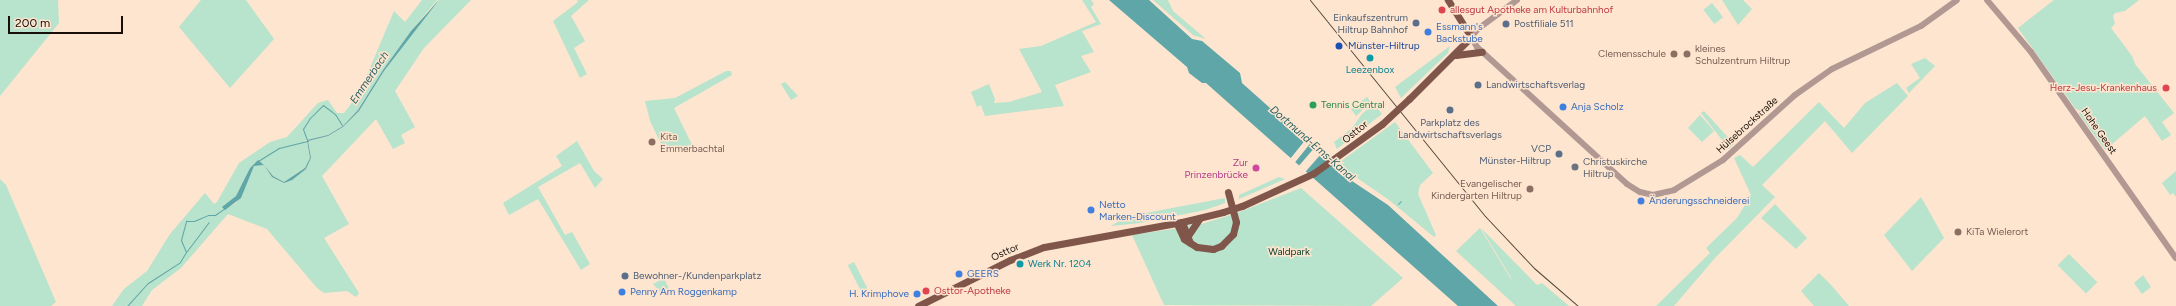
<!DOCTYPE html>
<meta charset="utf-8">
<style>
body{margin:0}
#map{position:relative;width:2176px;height:306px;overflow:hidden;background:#fde5cf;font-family:Figtree,sans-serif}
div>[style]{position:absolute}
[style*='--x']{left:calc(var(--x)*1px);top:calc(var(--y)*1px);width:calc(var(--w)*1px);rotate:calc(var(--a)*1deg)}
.green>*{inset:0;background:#b8e3cc;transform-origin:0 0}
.water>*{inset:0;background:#5fa6a8}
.pier>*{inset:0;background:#fde5cf;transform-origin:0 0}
.stream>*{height:1px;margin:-0.5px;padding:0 0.5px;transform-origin:0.5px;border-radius:0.5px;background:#5fa6a8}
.minor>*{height:6px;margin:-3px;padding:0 3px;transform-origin:3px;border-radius:3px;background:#b29892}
.major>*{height:7px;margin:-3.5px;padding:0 3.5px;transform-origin:3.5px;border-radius:3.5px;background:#80554a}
.rail>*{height:1px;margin:-0.5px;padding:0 0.5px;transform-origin:0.5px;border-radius:0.5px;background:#54483c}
.major-bridge>*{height:7px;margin:-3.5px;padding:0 3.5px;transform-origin:3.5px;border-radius:3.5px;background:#80554a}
.dots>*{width:11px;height:11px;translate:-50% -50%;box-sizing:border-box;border:2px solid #fde5cf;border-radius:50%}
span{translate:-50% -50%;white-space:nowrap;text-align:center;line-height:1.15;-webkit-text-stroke:3px #fde5cf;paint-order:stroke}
.health-label{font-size:10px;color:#be3a42}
.left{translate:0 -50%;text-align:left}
.right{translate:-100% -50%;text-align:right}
.service-label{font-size:10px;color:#4e5e75}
.shop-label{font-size:10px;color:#366cbe}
.transit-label{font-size:10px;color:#164399}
.education-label{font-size:10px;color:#785e54}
.culture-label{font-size:10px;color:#0d838f}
.leisure-label{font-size:10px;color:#27864d}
.street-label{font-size:10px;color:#181008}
.worship-label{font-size:10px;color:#5b616d}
.hotel-label{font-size:10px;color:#b23c85}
.park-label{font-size:10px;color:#093925}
.water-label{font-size:11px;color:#266163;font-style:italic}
.scale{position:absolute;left:8px;top:16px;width:115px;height:18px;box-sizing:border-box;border:2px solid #181008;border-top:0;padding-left:5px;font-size:12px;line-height:14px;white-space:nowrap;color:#181008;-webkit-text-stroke:3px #fde5cf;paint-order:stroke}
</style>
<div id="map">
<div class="green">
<i style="clip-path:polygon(0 0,58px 0,59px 23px,0 96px)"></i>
<i style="clip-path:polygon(201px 0,246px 0,274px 39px,230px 88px,179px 27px)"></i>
<i style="clip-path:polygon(422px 0,437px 0,411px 31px,383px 70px,358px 110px,343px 126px,328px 135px,303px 141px,307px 141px,310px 158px,305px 168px,284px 182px,273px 176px,264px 165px,258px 160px,250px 168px,236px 196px,223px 207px,225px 209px,236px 203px,254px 166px,264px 165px,272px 177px,284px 183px,306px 169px,311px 158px,308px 141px,328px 136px,343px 127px,359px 111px,384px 71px,436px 2px,439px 0,471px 0,424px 48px,395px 91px,415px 127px,401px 135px,405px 143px,393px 149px,376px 119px,322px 176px,349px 224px,324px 238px,359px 293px,356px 297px,347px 291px,324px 293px,317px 288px,267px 229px,228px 214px,181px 268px,152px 290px,142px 306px,112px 306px,124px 289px,147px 271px,170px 234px,205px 193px,214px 204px,217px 202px,239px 163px,270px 142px,287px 137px,318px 103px,328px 100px,337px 113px,344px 113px,364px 87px,364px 82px,394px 11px,405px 22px)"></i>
<i style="clip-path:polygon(577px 0,589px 0,571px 16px,585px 41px,574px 48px,587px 74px,580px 78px,553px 21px,578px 2px)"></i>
<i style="clip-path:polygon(1082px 0,1091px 0,1094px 4px,1091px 7px,1101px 24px,1082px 31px,1094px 52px,1081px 56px,1091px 72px,1055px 85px,1064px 106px,985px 116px,981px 105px,977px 107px,971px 92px,989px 84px,995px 99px,994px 103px,1009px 102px,1042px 92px,1019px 49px,1041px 46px,1096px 22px)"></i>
<i style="clip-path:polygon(1153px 0,1168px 0,1173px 11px,1206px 39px,1193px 35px)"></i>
<i style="clip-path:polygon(1722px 0,1743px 0,1752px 9px,1738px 25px)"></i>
<i style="clip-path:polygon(2054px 0,2139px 0,2125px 11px,2115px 13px,2113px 16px,2115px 24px,2111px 28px,2132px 56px,2135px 64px,2174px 113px,2162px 122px,2171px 135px,2162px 141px,2145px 116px,2105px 150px,2079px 114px,2080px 111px,2075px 108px,2018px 28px)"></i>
<i style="left:1712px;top:3px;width:18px;height:11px;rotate:52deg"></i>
<i style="clip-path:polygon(1450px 46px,1448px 53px,1401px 98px,1395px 87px)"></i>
<i style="clip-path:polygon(1925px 58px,1935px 66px,1909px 93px,1906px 88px,1920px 78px,1911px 64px)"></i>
<i style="clip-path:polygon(726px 71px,731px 71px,732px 75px,674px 108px,692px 145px,664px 150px,650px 121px,645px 101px,675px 98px)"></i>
<i style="clip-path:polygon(785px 82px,798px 96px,791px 100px,781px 84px)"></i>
<i style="clip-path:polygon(1897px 83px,1908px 96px,1852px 153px,1825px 121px,1762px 185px,1775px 197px,1715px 258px,1674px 306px,1656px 306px,1710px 253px,1706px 248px,1737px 218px,1751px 195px,1734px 158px,1740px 155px,1753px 167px,1819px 102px,1844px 128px,1865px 103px)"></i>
<i style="clip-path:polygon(1367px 97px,1371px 102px,1356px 116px,1351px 109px)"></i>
<i style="clip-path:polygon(1374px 104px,1382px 114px,1337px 149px,1334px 142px,1352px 128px,1362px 114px)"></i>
<i style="clip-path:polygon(1704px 111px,1734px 144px,1729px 149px,1701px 113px)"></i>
<i style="clip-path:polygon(1700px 115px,1714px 131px,1702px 142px,1688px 128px)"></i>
<i style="clip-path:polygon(1395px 122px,1433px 173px,1420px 185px,1418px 194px,1436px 235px,1434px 237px,1389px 200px,1337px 164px)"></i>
<i style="clip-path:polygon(577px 141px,594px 171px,603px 179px,595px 188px,580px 163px,538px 187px,565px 235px,572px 232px,590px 264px,581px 270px,538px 199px,509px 215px,503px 203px,562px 166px,556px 156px)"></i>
<i style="clip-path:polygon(2176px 171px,2176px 197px,2173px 193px,2170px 195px,2162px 183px)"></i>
<i style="clip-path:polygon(1279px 177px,1285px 179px,1239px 199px,1239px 195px)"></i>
<i style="clip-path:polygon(0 179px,6px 185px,56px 302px,51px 306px,0 306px)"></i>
<i style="clip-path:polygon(1301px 188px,1403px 278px,1371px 306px,1164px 305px,1132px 235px,1186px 227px,1192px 224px,1195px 226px,1237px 213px)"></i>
<i style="clip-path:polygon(1921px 197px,1944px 238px,1912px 271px,1884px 235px)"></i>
<i style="clip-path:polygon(1225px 198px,1225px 203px,1205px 210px,1140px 223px,1111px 226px,1125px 217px)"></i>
<i style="clip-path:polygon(1775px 204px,1807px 238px,1796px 249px,1761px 218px)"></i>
<i style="clip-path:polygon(1480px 228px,1509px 276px,1513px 281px,1481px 228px,1537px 285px,1542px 283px,1569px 306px,1516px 306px,1456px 251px)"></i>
<i style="left:2069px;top:254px;width:40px;height:16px;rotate:45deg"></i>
<i style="left:854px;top:262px;width:33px;height:7px;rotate:63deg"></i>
<i style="clip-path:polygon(1819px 273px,1832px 286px,1849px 306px,1814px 306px,1801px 291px)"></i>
<i style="clip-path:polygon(2143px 275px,2151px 287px,2142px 294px,2134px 283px)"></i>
<i style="clip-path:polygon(664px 278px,669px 289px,661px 293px,653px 284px)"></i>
</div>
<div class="water">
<i style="clip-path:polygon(439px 0,384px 71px,359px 111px,343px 127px,328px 136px,308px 141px,311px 158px,306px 169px,292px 180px,284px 183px,272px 177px,264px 165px,254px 166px,241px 198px,225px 210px,222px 207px,236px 196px,250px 168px,258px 160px,264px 165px,273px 176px,284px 182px,305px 168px,310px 158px,307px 140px,328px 135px,343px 126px,358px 110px,383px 70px,411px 31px)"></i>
<i style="clip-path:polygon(1109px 0,1149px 0,1192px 39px,1202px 41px,1240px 73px,1242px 83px,1352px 181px,1388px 205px,1498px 306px,1458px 306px,1206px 83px,1202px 83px,1189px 73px,1187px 67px)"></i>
</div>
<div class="pier">
<i style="left:1307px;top:138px;width:6px;height:28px;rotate:39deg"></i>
<i style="left:1316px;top:146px;width:9px;height:29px;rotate:41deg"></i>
</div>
<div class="stream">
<i style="--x:307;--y:140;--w:12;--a:-110"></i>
<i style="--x:303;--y:129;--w:13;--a:-58"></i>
<i style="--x:310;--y:118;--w:18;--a:-45"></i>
<i style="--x:323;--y:105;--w:15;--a:37"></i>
<i style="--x:335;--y:114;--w:13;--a:58"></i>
<i style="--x:258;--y:161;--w:25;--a:-32"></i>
<i style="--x:279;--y:148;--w:30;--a:-14"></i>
<i style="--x:1398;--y:204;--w:4;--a:-45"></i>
<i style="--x:187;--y:251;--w:36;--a:-53"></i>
<i style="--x:127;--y:306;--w:31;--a:-48"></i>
<i style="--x:148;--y:283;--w:38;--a:-33"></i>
<i style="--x:180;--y:262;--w:12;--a:-59"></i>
<i style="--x:186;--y:252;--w:13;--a:-113"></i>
<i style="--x:181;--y:240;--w:20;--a:-75"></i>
<i style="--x:186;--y:221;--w:8;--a:0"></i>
<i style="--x:194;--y:221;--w:15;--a:-23"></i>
<i style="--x:208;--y:215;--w:7;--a:0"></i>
<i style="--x:215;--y:215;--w:12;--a:-35"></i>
</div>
<div class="minor">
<i style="--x:1517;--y:0;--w:49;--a:143.4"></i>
<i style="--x:1478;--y:29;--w:11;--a:131"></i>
<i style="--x:1471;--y:37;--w:12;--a:59"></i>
<i style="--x:1477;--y:47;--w:203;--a:42.4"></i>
<i style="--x:1627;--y:184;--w:15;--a:32"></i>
<i style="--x:1640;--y:192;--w:13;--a:13"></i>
<i style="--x:1653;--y:195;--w:22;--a:-13"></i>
<i style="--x:1674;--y:190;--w:57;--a:-31.5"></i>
<i style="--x:1723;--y:160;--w:97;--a:-42.1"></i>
<i style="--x:1795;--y:95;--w:45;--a:-35.1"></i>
<i style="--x:1832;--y:69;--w:99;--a:-25.8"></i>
<i style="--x:1921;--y:26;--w:44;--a:-35.8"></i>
<i style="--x:1987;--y:0;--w:68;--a:49.8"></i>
<i style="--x:2031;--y:52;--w:252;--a:54.9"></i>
</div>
<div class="major">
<i style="--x:1456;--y:55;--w:26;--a:-7"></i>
<i style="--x:1409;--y:99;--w:88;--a:-45"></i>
<i style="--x:1471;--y:37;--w:44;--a:-121.9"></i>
<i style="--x:1242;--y:206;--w:79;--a:-24.6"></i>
<i style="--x:1314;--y:173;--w:84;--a:-35.8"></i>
<i style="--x:1182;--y:222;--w:22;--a:69"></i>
<i style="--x:1178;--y:226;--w:14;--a:65"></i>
<i style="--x:1184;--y:239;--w:15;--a:32"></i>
<i style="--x:1197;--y:247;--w:16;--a:7"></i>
<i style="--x:1213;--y:249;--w:9;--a:-21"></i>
<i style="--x:1221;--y:246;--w:17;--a:-45"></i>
<i style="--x:1233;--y:234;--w:12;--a:-76"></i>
<i style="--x:1236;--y:222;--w:31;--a:-105"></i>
<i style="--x:1187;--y:237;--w:22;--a:-56"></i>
<i style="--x:918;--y:306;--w:103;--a:-26.6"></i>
<i style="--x:1010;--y:260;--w:36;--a:-21"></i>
<i style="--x:1044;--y:247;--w:140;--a:-10.3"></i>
<i style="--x:1182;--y:222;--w:42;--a:-13.7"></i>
</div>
<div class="rail">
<i style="--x:1310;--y:0;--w:278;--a:51"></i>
<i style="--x:1485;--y:216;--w:71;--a:46.7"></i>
<i style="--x:1534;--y:268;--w:58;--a:40.8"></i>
</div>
<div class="major-bridge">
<i style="--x:1382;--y:124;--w:37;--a:-43"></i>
<i style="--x:1223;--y:212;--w:20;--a:-18"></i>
</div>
<div class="dots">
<i style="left:1442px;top:10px;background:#e0444e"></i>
<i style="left:1416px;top:23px;background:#5c6f8a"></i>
<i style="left:1506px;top:24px;background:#5c6f8a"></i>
<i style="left:1428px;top:32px;background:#3f7fe0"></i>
<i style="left:1339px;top:46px;background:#1a4fb4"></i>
<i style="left:1674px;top:54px;background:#8d6e63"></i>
<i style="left:1687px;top:54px;background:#8d6e63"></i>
<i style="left:1370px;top:58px;background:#0f9aa8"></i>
<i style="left:1478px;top:85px;background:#5c6f8a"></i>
<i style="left:2166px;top:88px;background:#e0444e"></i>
<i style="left:1313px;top:105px;background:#2e9e5b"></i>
<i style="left:1563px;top:107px;background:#3f7fe0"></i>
<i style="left:1450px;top:110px;background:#5c6f8a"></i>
<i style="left:652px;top:142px;background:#8d6e63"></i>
<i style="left:1559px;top:154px;background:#5c6f8a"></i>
<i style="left:1575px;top:167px;background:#6b7280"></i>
<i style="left:1256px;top:168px;background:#d1479c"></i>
<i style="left:1530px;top:189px;background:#8d6e63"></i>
<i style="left:1641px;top:201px;background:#3f7fe0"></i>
<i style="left:1091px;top:210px;background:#3f7fe0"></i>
<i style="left:1958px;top:232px;background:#8d6e63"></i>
<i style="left:1020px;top:264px;background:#0f9aa8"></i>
<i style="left:959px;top:274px;background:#3f7fe0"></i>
<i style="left:625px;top:276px;background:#5c6f8a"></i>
<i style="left:926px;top:291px;background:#e0444e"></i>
<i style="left:622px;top:292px;background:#3f7fe0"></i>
<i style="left:917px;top:294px;background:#3f7fe0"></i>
</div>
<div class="health-label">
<span class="left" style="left:1450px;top:10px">allesgut Apotheke am Kulturbahnhof</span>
<span class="right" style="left:2157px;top:88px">Herz-Jesu-Krankenhaus</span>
<span class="left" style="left:934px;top:291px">Osttor-Apotheke</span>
</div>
<div class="service-label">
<span class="right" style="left:1408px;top:23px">Einkaufszentrum<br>Hiltrup Bahnhof</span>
<span class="left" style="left:1514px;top:24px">Postfiliale 511</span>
<span class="left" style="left:1486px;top:85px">Landwirtschaftsverlag</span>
<span style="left:1450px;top:128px">Parkplatz des<br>Landwirtschaftsverlags</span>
<span class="right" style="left:1551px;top:154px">VCP<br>Münster-Hiltrup</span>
<span class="left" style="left:633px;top:276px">Bewohner-/Kundenparkplatz</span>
</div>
<div class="shop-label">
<span class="left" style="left:1436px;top:32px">Essmann's<br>Backstube</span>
<span class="left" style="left:1571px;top:107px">Anja Scholz</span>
<span class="left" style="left:1649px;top:201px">Änderungsschneiderei</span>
<span class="left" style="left:1099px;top:210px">Netto<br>Marken-Discount</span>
<span class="left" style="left:967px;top:274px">GEERS</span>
<span class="left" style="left:630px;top:292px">Penny Am Roggenkamp</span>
<span class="right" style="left:909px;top:294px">H. Krimphove</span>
</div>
<div class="transit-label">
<span class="left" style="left:1348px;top:46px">Münster-Hiltrup</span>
</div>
<div class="education-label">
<span class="left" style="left:1695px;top:54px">kleines<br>Schulzentrum Hiltrup</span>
<span class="right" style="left:1666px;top:54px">Clemensschule</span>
<span class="left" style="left:660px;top:142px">Kita<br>Emmerbachtal</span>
<span class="right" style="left:1522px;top:189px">Evangelischer<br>Kindergarten Hiltrup</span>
<span class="left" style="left:1966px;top:232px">KiTa Wielerort</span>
</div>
<div class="culture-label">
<span style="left:1370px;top:70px">Leezenbox</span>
<span class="left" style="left:1028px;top:264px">Werk Nr. 1204</span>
</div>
<div class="leisure-label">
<span class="left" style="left:1321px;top:105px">Tennis Central</span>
</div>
<div class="street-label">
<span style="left:1747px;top:125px;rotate:-42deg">Hülsebrockstraße</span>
<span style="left:2099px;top:131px;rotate:55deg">Hohe Geest</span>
<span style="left:1355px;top:132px;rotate:-39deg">Osttor</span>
<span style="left:1005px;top:252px;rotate:-24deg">Osttor</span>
</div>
<div class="worship-label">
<span class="left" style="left:1583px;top:167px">Christuskirche<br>Hiltrup</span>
</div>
<div class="hotel-label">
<span class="right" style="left:1248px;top:168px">Zur<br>Prinzenbrücke</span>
</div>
<div class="park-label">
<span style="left:1289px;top:252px">Waldpark</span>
</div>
<div class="water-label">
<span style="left:370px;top:78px;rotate:-56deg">Emmerbach</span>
<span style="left:1312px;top:144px;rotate:41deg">Dortmund-Ems-Kanal</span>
</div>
<div class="scale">200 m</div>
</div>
